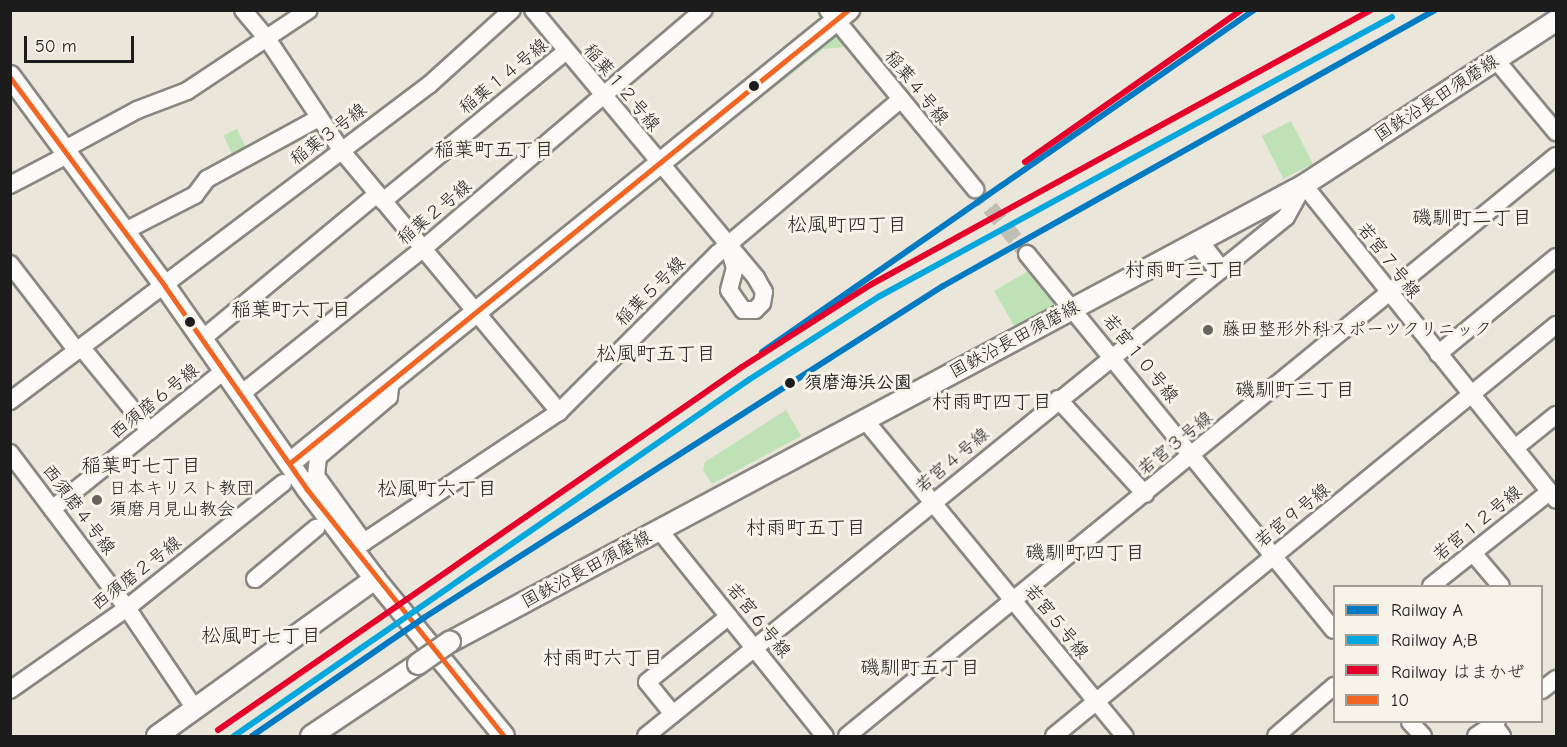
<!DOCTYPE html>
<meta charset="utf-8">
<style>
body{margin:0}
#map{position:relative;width:1567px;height:747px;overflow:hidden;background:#eae6da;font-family:"Comic Neue","Klee One",sans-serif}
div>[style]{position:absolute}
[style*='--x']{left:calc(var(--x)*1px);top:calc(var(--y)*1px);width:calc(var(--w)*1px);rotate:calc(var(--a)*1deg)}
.green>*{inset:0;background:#bee2b5;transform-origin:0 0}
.minor-tunnel>*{height:16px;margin-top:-8px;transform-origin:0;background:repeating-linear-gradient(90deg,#c1beb4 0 16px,transparent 0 24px)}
.roads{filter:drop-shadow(2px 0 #898781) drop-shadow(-2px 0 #898781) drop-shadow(0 2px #898781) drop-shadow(0 -2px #898781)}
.minor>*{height:16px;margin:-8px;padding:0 8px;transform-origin:8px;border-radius:8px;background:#fcfbf9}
.tertiary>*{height:20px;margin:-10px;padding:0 10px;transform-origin:10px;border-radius:10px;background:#fcfbf9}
.bridges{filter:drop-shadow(2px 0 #898781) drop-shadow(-2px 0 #898781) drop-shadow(0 2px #898781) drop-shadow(0 -2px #898781)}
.tertiary-bridge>*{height:20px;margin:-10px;padding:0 10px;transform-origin:10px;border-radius:10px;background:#fcfbf9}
.bus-1>*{height:4.5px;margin:-2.25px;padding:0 2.25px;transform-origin:2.25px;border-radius:2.25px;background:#f26522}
.rail-1>*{height:6px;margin:-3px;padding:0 3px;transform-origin:3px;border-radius:3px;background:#007ac2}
.rail-2>*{height:6px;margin:-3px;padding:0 3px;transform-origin:3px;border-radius:3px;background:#04a7dd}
.rail-3>*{height:6px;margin:-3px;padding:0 3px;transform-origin:3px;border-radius:3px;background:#e4002b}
.dots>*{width:16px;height:16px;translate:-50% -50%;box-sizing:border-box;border:3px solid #f7f3e8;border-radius:50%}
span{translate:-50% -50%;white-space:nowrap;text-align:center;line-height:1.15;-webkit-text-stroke:6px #f7f3e8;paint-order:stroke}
.street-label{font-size:18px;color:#1c1c1c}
.poi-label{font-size:18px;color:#1c1c1c}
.left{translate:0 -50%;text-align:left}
.stop-label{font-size:18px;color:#1c1c1c;font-weight:700}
.neighbourhood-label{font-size:20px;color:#1c1c1c}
.frame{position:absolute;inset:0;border:12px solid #1c1c1c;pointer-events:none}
.legend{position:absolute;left:1333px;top:585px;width:210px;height:138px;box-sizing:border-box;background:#f7f3e8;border:2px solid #9f9d96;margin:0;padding:8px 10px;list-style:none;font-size:18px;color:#1c1c1c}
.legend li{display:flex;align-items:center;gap:12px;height:30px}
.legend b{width:30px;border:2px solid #9f9d96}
.scale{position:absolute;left:24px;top:36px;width:110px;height:27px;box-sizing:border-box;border:3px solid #1c1c1c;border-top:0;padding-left:8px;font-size:18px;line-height:21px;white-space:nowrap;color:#1c1c1c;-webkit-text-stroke:4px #f7f3e8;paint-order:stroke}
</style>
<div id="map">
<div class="green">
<i style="clip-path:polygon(834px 30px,845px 47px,823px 49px,747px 109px,743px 102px)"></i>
<i style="left:1291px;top:121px;width:48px;height:33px;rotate:63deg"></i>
<i style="left:237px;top:129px;width:31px;height:15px;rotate:65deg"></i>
<i style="clip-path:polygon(1030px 270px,1062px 306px,1016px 329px,994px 291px)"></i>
<i style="clip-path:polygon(786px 410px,801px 436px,712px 484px,703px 470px,705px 462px)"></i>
</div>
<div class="minor-tunnel">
<i style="--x:975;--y:189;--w:83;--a:51.3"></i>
</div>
<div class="roads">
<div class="minor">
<i style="--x:243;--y:10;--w:39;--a:50"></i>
<i style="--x:268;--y:40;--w:132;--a:56.4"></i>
<i style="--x:341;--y:150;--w:341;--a:50.2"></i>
<i style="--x:533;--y:10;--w:349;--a:50.2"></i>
<i style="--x:756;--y:278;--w:16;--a:60"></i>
<i style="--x:764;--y:292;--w:11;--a:100"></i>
<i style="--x:762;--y:303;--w:10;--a:135"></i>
<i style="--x:755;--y:310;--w:12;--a:180"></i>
<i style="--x:743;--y:310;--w:24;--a:-125"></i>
<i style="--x:729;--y:290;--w:23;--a:-75"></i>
<i style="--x:735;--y:268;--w:24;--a:-107"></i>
<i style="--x:828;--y:10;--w:232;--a:50.6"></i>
<i style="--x:1496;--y:60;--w:94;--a:50.2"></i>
<i style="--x:65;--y:149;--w:82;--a:-28.4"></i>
<i style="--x:137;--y:110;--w:53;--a:-20.8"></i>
<i style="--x:187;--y:91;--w:146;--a:-33.6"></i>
<i style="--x:10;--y:185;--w:67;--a:-27.7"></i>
<i style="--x:383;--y:201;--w:235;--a:-39.3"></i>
<i style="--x:125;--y:231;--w:79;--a:-27.2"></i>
<i style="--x:195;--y:195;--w:20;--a:-53"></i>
<i style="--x:207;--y:179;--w:128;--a:-28.6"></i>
<i style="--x:1027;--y:254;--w:485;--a:50.8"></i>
<i style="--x:10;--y:264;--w:110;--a:52.4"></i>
<i style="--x:202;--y:339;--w:227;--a:-39.6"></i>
<i style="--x:82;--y:348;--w:107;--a:50.7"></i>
<i style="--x:1438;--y:354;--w:153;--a:-39.4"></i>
<i style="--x:391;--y:380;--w:17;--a:97"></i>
<i style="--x:389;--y:397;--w:93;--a:139.8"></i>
<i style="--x:318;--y:457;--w:19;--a:96"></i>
<i style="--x:316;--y:476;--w:82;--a:54"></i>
<i style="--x:364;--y:542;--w:234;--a:-33.7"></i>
<i style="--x:559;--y:412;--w:223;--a:-45"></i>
<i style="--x:717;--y:254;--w:238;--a:-40.1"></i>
<i style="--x:241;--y:394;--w:234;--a:-38.6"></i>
<i style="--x:424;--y:248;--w:367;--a:-40.4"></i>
<i style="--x:1058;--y:399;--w:129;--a:47.5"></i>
<i style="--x:10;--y:401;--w:526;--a:-37.04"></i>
<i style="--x:430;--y:84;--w:110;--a:-42.1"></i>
<i style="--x:865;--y:420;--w:409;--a:50.6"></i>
<i style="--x:1515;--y:448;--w:53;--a:-38.8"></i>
<i style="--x:10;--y:453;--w:194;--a:53"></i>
<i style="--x:127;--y:608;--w:122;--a:56"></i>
<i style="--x:52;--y:509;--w:222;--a:-38.8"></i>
<i style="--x:660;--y:531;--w:263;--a:51.2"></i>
<i style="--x:1473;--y:553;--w:43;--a:49.7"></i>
<i style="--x:255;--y:579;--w:80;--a:-39.9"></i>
<i style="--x:1431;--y:586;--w:151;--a:-38.5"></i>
<i style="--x:10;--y:690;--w:143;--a:-35"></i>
<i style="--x:127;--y:608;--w:200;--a:-38.7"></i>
<i style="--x:1542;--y:690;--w:18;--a:-38"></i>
<i style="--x:673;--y:714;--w:41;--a:-129.1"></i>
<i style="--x:647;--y:682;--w:105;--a:-38.8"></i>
<i style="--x:1410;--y:722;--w:19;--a:47"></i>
<i style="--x:1493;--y:724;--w:15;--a:53"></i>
<i style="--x:646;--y:736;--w:824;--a:-39.04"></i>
<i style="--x:1286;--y:217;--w:37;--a:-61"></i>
<i style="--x:1304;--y:185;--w:403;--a:51.3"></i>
<i style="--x:847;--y:736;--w:916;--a:-39.29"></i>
<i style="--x:1054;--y:736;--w:649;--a:-39.31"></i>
<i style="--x:1276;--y:736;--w:77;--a:-40.8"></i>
<i style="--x:1476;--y:736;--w:25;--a:-34"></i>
</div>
<div class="tertiary">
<i style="--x:10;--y:76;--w:261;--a:53.6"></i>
<i style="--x:165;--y:286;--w:248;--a:55"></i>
<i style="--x:307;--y:489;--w:113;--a:52.9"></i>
<i style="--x:375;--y:579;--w:203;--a:50.6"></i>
<i style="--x:1198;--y:242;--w:34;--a:52"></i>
<i style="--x:290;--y:463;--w:720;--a:-39.02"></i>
<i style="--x:450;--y:642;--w:969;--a:-28.15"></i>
<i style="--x:1304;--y:185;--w:301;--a:-33.1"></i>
<i style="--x:157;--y:736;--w:269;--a:-35.8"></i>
<i style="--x:311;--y:736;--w:129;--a:-33.9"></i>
</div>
</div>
<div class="bridges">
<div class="tertiary-bridge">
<i style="--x:418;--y:664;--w:39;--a:-35"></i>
</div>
</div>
<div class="bus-1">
<i style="--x:10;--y:77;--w:260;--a:53.4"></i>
<i style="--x:165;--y:286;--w:248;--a:55"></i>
<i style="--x:307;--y:489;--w:316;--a:51.4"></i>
<i style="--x:290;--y:463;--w:719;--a:-39.07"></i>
</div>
<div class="rail-1">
<i style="--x:762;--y:352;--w:599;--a:-34.8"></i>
<i style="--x:252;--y:736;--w:210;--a:-34.5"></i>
<i style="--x:425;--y:617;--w:615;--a:-32.58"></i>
<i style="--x:943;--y:286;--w:564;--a:-29.29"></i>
</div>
<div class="rail-2">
<i style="--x:234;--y:736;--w:627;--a:-34.68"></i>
<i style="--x:750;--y:379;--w:154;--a:-32.6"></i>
<i style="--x:880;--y:296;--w:583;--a:-28.59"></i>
</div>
<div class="rail-3">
<i style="--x:1025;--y:162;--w:264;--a:-35.1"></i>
<i style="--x:218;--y:730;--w:637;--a:-34.71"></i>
<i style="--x:742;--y:367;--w:154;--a:-32.6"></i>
<i style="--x:872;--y:284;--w:569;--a:-28.77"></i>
</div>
<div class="dots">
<i style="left:754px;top:86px;background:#1c1c1c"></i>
<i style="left:190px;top:322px;background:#1c1c1c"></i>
<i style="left:1208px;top:330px;background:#64635e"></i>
<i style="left:790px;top:383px;background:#1c1c1c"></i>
<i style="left:97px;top:500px;background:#64635e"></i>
</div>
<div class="street-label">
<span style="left:504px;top:77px;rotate:-39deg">稲葉１４号線</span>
<span style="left:621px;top:88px;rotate:50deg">稲葉１２号線</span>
<span style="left:916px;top:88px;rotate:51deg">稲葉４号線</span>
<span style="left:1437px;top:99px;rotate:-33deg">国鉄沿長田須磨線</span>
<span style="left:329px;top:135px;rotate:-37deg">稲葉３号線</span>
<span style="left:435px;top:213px;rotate:-40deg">稲葉２号線</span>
<span style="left:1388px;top:261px;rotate:52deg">若宮７号線</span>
<span style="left:651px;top:292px;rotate:-45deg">稲葉５号線</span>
<span style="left:1015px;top:340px;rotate:-28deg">国鉄沿長田須磨線</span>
<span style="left:1140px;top:359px;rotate:51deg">若宮１０号線</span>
<span style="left:155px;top:402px;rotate:-39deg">西須磨６号線</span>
<span style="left:1176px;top:444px;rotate:-39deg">若宮３号線</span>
<span style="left:953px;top:461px;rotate:-40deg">若宮４号線</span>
<span style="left:78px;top:510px;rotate:53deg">西須磨４号線</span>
<span style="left:1293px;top:516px;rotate:-39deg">若宮９号線</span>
<span style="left:1478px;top:524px;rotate:-39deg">若宮１２号線</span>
<span style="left:587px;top:570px;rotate:-28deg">国鉄沿長田須磨線</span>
<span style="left:137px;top:574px;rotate:-38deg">西須磨２号線</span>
<span style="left:758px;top:621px;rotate:51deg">若宮６号線</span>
<span style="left:1056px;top:622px;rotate:51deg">若宮５号線</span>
</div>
<div class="poi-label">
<span class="left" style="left:1222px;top:330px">藤田整形外科スポーツクリニック</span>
<span class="left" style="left:109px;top:500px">日本キリスト教団<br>須磨月見山教会</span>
</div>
<div class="stop-label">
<span class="left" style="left:804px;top:383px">須磨海浜公園</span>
</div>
<div class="neighbourhood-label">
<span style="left:494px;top:149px">稲葉町五丁目</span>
<span style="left:1472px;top:217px">磯馴町二丁目</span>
<span style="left:847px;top:224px">松風町四丁目</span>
<span style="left:1185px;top:269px">村雨町三丁目</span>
<span style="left:291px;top:309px">稲葉町六丁目</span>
<span style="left:656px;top:353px">松風町五丁目</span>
<span style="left:1295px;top:389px">磯馴町三丁目</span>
<span style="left:992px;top:401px">村雨町四丁目</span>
<span style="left:141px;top:465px">稲葉町七丁目</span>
<span style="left:437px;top:488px">松風町六丁目</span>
<span style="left:806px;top:527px">村雨町五丁目</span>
<span style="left:1085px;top:552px">磯馴町四丁目</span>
<span style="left:261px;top:635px">松風町七丁目</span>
<span style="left:603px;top:657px">村雨町六丁目</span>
<span style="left:920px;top:667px">磯馴町五丁目</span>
</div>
<div class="frame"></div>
<ul class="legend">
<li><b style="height:8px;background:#007ac2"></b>Railway A</li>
<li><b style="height:8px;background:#04a7dd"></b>Railway A;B</li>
<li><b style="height:8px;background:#e4002b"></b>Railway はまかぜ</li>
<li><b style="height:8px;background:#f26522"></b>10</li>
</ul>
<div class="scale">50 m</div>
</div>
